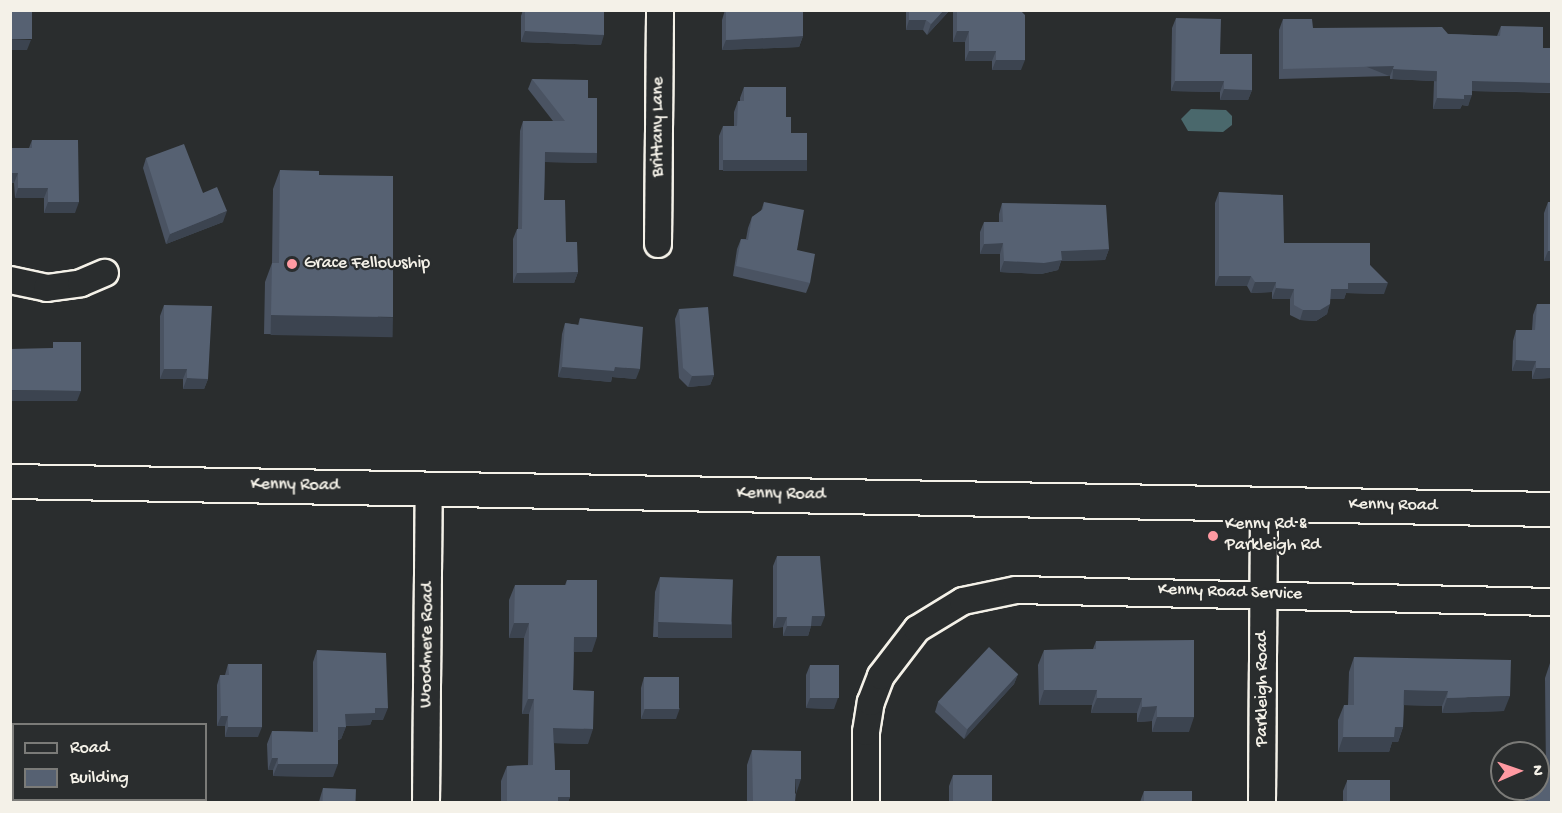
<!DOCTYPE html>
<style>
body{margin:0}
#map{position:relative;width:1562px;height:813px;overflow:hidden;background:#2a2d2e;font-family:"Gochi Hand",sans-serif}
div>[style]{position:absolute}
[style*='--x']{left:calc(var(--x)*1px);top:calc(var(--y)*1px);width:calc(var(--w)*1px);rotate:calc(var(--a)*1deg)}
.water>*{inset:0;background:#4a686c}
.roads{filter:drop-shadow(2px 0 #f4f1e8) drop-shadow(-2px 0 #f4f1e8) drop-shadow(0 2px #f4f1e8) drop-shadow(0 -2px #f4f1e8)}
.minor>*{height:26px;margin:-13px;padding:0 13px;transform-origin:13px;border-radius:13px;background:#2a2d2e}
.primary>*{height:33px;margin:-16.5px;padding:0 16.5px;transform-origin:16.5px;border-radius:16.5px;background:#2a2d2e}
.wall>*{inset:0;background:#4a5362}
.shaded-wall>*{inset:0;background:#3c4450;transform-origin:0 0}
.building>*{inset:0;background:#566172;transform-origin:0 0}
.dots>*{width:16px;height:16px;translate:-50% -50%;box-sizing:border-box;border:3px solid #2a2d2e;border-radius:50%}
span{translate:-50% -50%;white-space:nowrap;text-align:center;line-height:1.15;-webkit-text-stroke:4.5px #2a2d2e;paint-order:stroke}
.street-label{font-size:18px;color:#f4f1e8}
.poi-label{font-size:18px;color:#f4f1e8}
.left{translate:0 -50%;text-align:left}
.frame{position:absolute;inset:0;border:12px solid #f4f1e8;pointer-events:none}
.legend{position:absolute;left:12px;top:723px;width:195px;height:78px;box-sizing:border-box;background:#2a2d2e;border:2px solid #7b7b78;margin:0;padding:8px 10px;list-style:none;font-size:18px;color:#f4f1e8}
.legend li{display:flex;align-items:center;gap:12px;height:30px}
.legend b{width:30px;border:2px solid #7b7b78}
.north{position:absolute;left:1490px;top:741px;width:60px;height:60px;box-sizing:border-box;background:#2a2d2e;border:2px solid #7b7b78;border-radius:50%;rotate:88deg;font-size:16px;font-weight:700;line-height:24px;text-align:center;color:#f4f1e8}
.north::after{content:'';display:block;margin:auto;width:21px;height:27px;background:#ff9aa2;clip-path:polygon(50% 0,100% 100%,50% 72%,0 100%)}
</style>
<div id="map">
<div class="water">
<i style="clip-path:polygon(1191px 109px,1226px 110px,1232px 116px,1232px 125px,1223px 132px,1188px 131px,1181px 119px)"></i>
</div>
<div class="roads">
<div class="minor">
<i style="--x:658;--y:244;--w:234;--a:-89.5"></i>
<i style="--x:10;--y:280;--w:38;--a:12"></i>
<i style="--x:47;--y:288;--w:34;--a:-8"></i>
<i style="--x:81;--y:283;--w:26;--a:-23"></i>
<i style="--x:426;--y:802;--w:314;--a:-89.5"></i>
<i style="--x:866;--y:802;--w:70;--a:-90"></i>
<i style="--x:866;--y:732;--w:30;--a:-81"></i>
<i style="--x:871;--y:702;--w:28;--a:-69"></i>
<i style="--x:881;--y:676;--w:59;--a:-52.5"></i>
<i style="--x:917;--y:629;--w:54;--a:-31.3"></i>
<i style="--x:963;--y:601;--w:54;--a:-11.7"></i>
<i style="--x:1016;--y:590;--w:536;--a:1.28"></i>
<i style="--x:1262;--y:802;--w:298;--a:-89.6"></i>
</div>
<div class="primary">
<i style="--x:10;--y:481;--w:1542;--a:1.04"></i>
</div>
</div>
<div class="wall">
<i style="clip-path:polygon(523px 10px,604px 10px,601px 45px,521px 42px,521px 16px)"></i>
<i style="clip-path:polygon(725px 10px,803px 36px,799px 47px,722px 50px,722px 20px)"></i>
<i style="clip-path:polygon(906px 10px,950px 10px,927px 35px,923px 30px,906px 30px)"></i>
<i style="clip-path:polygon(953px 10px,1020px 10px,1021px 70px,992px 70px,992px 61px,965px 61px,965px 42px,953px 42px)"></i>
<i style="clip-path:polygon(1176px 18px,1220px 54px,1252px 90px,1248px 100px,1220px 100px,1220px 92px,1171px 91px,1172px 28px)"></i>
<i style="clip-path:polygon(1283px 19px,1313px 28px,1497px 36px,1501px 26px,1543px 48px,1551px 48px,1551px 93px,1472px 91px,1468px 106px,1462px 105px,1460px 109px,1433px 109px,1434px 81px,1390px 79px,1390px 76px,1279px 79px,1279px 30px)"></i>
<i style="clip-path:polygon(532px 79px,588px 98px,593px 163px,545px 162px,544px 200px,566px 242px,578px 272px,574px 283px,513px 283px,513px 239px,517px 229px,518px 229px,520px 131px,523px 121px,553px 121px,528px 89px)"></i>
<i style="clip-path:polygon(744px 87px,786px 117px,791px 133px,807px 160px,803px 170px,719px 170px,719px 136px,723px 126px,734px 126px,734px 112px,738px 101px,740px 101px,740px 98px)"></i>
<i style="clip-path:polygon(32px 140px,75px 213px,44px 213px,44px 198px,15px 198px,14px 183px,10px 183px,10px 153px,12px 148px,29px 148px)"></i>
<i style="clip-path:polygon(146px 158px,203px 193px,223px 222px,166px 244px,143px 168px)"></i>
<i style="clip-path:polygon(280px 170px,319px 175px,386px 336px,264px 334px,265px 282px,272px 263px,273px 189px)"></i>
<i style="clip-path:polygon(1219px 192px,1284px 243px,1370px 265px,1384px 294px,1346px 293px,1344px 299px,1330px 299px,1327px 314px,1316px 321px,1300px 320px,1290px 315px,1290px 299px,1272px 299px,1272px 292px,1251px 293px,1247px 286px,1215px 286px,1215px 203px)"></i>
<i style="clip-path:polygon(764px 202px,797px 250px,810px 283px,806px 293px,733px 276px,737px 249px,741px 239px,746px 239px,748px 228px,752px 217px,761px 211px)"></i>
<i style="clip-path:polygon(1548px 202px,1551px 261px,1544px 261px,1544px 213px)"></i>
<i style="clip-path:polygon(1002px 203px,1109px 249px,1105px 260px,1061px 261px,1058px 270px,1041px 274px,1000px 272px,1000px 254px,980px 254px,980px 232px,984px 222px,999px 222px,999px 214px)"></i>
<i style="clip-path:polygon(1537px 304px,1551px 304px,1551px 378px,1532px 379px,1532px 371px,1512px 371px,1513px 341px,1516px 330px,1532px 330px,1533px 315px)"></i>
<i style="clip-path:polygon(164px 305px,208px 379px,204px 389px,183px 389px,183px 379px,160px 379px,160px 316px)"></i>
<i style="clip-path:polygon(679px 309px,714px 375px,710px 385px,688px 387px,679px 378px,675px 319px)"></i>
<i style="clip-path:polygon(580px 318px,636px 379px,612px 377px,611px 382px,558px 377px,562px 334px,565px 323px,578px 325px)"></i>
<i style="clip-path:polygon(777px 556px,821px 626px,811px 626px,808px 636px,783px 636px,783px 627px,773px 628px,773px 566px)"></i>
<i style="clip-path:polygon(660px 577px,732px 622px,726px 637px,653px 637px,655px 592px)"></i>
<i style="clip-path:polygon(567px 580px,592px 652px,574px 652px,573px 690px,588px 744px,554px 743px,555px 770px,570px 797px,568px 802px,501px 802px,501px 781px,507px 766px,528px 765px,529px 714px,522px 714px,524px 638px,509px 638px,509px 600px,515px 585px,565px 585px)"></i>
<i style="clip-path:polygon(1096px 641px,1189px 732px,1152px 732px,1152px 721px,1137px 722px,1137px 713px,1091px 713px,1092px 705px,1039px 705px,1038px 665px,1044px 650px,1093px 649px)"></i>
<i style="clip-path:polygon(317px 650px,383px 720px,372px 720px,370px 725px,346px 726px,341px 739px,338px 740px,333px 777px,273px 776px,273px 770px,268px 770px,267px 744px,272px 731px,313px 732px,313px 662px)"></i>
<i style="clip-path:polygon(1354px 657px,1504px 711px,1442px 713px,1442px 706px,1404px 705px,1403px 727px,1398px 742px,1392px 742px,1389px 752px,1338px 752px,1338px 720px,1344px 705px,1348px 705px,1349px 672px)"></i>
<i style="clip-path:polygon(1550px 663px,1551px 802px,1522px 802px,1522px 789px,1538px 789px,1546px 774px,1545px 678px)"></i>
<i style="clip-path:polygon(228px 664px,258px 737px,225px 737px,225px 726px,217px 726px,217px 685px,220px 675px,225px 675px)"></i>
<i style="clip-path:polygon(810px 665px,834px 709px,806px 708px,806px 675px)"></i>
<i style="clip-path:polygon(1018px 674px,1014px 684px,964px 739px,935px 712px,938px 702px)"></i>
<i style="clip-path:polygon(644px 677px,676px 719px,641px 719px,641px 688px)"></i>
<i style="clip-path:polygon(752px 750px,796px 794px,795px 802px,747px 802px,747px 765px)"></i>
<i style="clip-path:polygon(953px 775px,992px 802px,949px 802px,949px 786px)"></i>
<i style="clip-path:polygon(1347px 781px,1390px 802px,1343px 802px,1343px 791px)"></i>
<i style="clip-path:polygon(323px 788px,356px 802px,319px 802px,320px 798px)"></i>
<i style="clip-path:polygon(1144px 791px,1192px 802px,1140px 802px)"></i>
</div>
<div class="shaded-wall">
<i style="clip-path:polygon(944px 10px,950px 10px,927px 35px,931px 24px)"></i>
<i style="clip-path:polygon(909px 20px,926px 20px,923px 30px,906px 30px)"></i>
<i style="clip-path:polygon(525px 31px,604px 35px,601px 45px,521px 42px)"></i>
<i style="clip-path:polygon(957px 31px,969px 31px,965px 42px,953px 42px)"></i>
<i style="clip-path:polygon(803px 36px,799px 47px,722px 50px,726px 40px)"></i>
<i style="clip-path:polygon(10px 39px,31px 40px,27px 50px,10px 50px)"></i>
<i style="clip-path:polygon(969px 51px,996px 51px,992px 61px,965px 61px)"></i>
<i style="clip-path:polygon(996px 60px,1025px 60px,1021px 70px,992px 70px)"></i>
<i style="left:1394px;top:66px;width:11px;height:111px;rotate:112deg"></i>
<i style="left:1393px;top:69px;width:44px;height:10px;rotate:3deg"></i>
<i style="clip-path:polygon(1175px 81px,1224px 81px,1220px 92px,1171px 91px)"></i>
<i style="left:1472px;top:81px;width:79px;height:10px;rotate:1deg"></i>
<i style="clip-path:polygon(1224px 89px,1252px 90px,1248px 100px,1220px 100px)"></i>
<i style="clip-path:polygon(1464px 95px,1472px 95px,1468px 106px,1462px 105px,1460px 109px,1433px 109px,1437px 98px)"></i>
<i style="left:545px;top:152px;width:52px;height:10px;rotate:1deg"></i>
<i style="left:723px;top:160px;width:84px;height:11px"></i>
<i style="clip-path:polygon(12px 173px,18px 173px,14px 183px,10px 183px,10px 178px)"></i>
<i style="clip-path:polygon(18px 188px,48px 188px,44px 198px,15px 198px)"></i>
<i style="clip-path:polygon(48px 202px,79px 202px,75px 213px,44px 213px)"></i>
<i style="clip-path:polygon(227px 211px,223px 222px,166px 244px,170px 234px)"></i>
<i style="clip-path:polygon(1003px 243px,1000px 254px,980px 254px,984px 244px)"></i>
<i style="clip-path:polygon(1109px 249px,1105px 260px,1061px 261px,1058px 270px,1041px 274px,1000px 272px,1004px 261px,1061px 251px)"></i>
<i style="clip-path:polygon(1548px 251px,1551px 251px,1551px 261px,1544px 261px)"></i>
<i style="clip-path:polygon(578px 272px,574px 283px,513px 283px,517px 273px)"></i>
<i style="clip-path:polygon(1219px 276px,1251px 276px,1247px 286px,1215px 286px)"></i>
<i style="clip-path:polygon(1255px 282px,1276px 282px,1272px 292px,1251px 293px)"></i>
<i style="clip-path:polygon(1348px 283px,1388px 283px,1384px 294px,1346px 293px,1344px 299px,1327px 299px,1331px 289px)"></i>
<i style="clip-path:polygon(1276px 288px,1294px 289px,1290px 299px,1272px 299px)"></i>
<i style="clip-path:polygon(1330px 304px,1327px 314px,1316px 321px,1300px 320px,1303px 310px)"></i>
<i style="left:271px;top:315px;width:122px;height:20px;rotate:1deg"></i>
<i style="clip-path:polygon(1516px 360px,1536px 361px,1532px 371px,1512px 371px)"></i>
<i style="clip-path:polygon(562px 367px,615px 367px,640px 369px,636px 379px,612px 377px,611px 382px,558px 377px)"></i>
<i style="clip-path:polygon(1536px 368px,1551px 368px,1551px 378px,1532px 379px)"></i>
<i style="clip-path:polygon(164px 369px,187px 369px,183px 379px,160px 379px)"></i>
<i style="clip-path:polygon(714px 375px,710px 385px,688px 387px,692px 376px)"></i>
<i style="clip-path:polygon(187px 378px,208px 379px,204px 389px,183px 389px)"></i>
<i style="clip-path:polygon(10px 390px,81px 391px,77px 401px,10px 401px)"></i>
<i style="clip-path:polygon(812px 616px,825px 616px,821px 626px,811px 626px,808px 636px,783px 636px,787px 626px)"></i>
<i style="clip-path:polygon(777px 617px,787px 617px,783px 627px,773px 628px)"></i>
<i style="left:658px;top:622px;width:74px;height:16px"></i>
<i style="clip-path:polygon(514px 623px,529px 623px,524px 638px,509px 638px)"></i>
<i style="clip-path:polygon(574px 637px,597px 637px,592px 652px,569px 652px)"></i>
<i style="clip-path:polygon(1018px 674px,1014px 684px,964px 739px,968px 728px)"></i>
<i style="clip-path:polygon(1044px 690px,1097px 690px,1092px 705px,1039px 705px)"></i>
<i style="clip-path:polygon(1404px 690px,1448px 691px,1442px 706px,1398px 705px)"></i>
<i style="clip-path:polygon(1510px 696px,1504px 711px,1442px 713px,1447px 698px)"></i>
<i style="clip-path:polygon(810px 698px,838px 698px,834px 709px,806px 708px)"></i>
<i style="clip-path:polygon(1097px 698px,1142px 698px,1137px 713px,1091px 713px)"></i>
<i style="clip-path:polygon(528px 699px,534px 699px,529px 714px,522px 714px)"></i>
<i style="clip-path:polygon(1157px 706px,1152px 721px,1137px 722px,1142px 707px)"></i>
<i style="clip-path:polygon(375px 708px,388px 708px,383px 720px,372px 720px,370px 725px,341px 726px,345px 714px)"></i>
<i style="clip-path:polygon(680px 708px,676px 719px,641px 719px,645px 709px)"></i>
<i style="clip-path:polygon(221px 716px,228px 716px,225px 726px,217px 726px)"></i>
<i style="clip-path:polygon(1157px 717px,1194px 717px,1189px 732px,1152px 732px)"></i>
<i style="clip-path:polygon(228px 727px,262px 727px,258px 737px,225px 737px)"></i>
<i style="clip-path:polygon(338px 727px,346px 727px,341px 739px,333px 740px)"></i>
<i style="clip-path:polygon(1395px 727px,1403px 727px,1398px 742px,1392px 742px,1389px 752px,1338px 752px,1343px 737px)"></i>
<i style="clip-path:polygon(553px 728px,593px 729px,588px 744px,548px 743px)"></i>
<i style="clip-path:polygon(272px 758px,278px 758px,273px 770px,268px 770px)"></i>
<i style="clip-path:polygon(278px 764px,338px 764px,333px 777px,273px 776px)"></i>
<i style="clip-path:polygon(795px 779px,801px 779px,796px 794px)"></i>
<i style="clip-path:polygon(558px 797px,570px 797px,568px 802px,556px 802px)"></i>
</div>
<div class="building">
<i style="left:10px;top:10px;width:22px;height:29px"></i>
<i style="clip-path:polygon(525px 10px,604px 10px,604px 35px,525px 31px)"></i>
<i style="clip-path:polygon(726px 10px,803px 11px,803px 36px,726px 40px)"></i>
<i style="clip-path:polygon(909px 10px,944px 10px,931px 24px,926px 20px,909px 20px)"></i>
<i style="clip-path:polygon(957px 10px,1020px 10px,1025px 15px,1025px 60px,996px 60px,996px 51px,969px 51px,969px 31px,957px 31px)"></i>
<i style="clip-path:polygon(1176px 18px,1221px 19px,1220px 54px,1252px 54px,1252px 90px,1224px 89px,1224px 81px,1175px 81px)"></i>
<i style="clip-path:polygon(1283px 19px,1312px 19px,1313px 28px,1442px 27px,1448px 34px,1500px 36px,1501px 26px,1543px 27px,1543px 48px,1551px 48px,1551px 83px,1472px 81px,1472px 95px,1464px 95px,1464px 99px,1437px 98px,1437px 71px,1393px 69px,1394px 66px,1283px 69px)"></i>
<i style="clip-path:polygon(532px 79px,588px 80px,588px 98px,597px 98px,597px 153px,545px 152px,544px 200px,565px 200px,566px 242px,577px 242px,578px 272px,517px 273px,517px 229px,522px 229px,523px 121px,565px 121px)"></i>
<i style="clip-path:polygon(744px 87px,786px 87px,786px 117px,791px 117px,791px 133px,807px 133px,807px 160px,723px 160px,723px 126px,737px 126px,738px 101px,744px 101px)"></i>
<i style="clip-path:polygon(32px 140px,78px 140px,79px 202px,48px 202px,48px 188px,18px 188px,18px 173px,12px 173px,12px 148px,32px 148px)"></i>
<i style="clip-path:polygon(184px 144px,203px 193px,217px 187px,227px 211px,170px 234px,146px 158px)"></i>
<i style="clip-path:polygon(280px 170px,319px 171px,319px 175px,393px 176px,393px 317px,271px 315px,272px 263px,279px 263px)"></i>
<i style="clip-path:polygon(1219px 192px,1283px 195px,1284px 243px,1370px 243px,1370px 265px,1388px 283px,1348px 283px,1348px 289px,1331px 289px,1330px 304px,1320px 310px,1303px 310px,1294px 305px,1294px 289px,1276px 288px,1276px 282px,1255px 282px,1251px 276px,1219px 276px)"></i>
<i style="clip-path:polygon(764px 202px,804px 210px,797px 250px,815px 254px,810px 283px,736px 266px,741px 239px,748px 240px,752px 217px,763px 209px)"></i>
<i style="left:1548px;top:202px;width:3px;height:49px"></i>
<i style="clip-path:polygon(1002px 203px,1106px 205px,1109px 249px,1061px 251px,1062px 260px,1044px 263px,1004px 261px,1003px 243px,984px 244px,984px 222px,1003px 222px)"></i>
<i style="clip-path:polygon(1537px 304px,1551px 304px,1551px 368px,1536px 368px,1536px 361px,1516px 360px,1516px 330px,1535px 330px)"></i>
<i style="clip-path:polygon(164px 305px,212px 306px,208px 379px,187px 378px,187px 369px,164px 369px)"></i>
<i style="clip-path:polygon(708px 307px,714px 375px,692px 376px,683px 368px,679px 309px)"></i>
<i style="clip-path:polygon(580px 318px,643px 327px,640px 369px,615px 367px,614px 371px,562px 367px,565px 323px,579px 325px)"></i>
<i style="clip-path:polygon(53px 342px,81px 342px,81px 391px,10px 390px,10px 349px,53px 348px)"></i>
<i style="clip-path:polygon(777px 556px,820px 556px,825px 616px,812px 616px,811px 626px,787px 626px,787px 617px,777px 617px)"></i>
<i style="left:660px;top:577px;width:73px;height:45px;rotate:2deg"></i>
<i style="clip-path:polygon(567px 580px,597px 580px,597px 637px,574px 637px,573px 690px,594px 691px,593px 729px,553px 728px,555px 770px,570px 770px,570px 797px,558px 797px,558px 802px,507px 802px,507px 766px,533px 765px,534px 699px,528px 699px,529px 623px,514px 623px,515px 585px,566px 585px)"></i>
<i style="clip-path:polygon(1194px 640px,1194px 717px,1157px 717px,1157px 706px,1142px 707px,1142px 698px,1097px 698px,1097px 690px,1044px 690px,1044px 650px,1096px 649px,1096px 641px)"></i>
<i style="left:989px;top:647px;width:40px;height:75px;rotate:43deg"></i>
<i style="clip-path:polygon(317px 650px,386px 653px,388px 708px,375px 708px,375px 713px,345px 714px,346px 727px,338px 727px,338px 764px,278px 764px,278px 758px,272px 758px,272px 731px,318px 732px)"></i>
<i style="clip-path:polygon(1354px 657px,1511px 660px,1510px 696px,1447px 698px,1448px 691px,1404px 690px,1403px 727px,1395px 727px,1394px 737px,1343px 737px,1344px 705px,1354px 705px)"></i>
<i style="clip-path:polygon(1550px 663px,1551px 663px,1551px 802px,1528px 802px,1528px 789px,1538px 789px,1538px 774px,1551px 774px)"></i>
<i style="clip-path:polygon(228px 664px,262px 664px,262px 727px,228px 727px,228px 716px,221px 716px,220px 675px,229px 675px)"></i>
<i style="left:810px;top:665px;width:29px;height:33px"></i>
<i style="left:644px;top:677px;width:35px;height:32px"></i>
<i style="clip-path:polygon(752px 750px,801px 751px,801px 779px,795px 779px,795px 802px,753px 802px)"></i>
<i style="left:953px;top:775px;width:39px;height:27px"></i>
<i style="left:1390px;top:780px;width:22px;height:43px;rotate:90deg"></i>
<i style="left:323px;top:788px;width:33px;height:14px;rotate:2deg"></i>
<i style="left:1144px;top:791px;width:48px;height:11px"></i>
</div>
<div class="dots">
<i style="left:292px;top:264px;background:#ff9aa2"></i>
<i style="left:1213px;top:536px;background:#ff9aa2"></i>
</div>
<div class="street-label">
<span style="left:659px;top:127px;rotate:-90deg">Brittany Lane</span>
<span style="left:295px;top:486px;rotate:1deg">Kenny Road</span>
<span style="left:781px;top:495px;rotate:1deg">Kenny Road</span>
<span style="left:1393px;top:506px;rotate:1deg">Kenny Road</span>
<span style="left:1230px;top:593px;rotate:2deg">Kenny Road Service</span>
<span style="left:428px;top:645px;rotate:-89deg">Woodmere Road</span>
<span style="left:1263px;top:689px;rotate:-90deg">Parkleigh Road</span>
</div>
<div class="poi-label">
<span class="left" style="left:304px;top:264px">Grace Fellowship</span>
<span class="left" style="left:1225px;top:536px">Kenny Rd &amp;<br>Parkleigh Rd</span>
</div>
<div class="frame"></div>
<ul class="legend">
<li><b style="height:8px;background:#2a2d2e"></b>Road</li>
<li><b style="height:16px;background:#566172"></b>Building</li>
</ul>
<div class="north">N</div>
</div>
